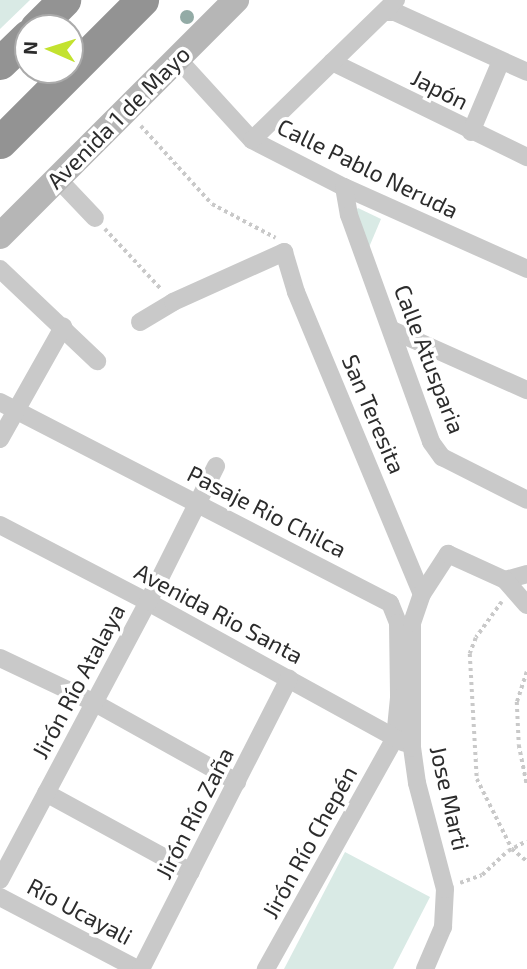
<!DOCTYPE html>
<meta charset="utf-8">
<style>
body{margin:0}
#map{position:relative;width:527px;height:969px;overflow:hidden;background:#fff;font-family:"Exo 2",sans-serif}
div>[style]{position:absolute}
[style*='--x']{left:calc(var(--x)*1px);top:calc(var(--y)*1px);width:calc(var(--w)*1px);rotate:calc(var(--a)*1deg)}
.green>*{inset:0;background:#d9eae5}
.path>*{height:3.5px;margin-top:-1.75px;transform-origin:0;background:repeating-linear-gradient(90deg,#c9c9c9 0 3.5px,transparent 0 7px)}
.street>*{height:18px;margin:-9px;padding:0 9px;transform-origin:9px;border-radius:9px;background:#c9c9c9}
.secondary>*{height:26px;margin:-13px;padding:0 13px;transform-origin:13px;border-radius:13px;background:#b6b6b6}
.highway>*{height:33px;margin:-16.5px;padding:0 16.5px;transform-origin:16.5px;border-radius:16.5px;background:#939393}
.trees>*{width:14px;height:14px;margin:-7px;border-radius:50%;background:#93aba6}
span{translate:-50% -50%;white-space:nowrap;text-align:center;line-height:1.15;-webkit-text-stroke:7px #fff;paint-order:stroke}
.street-label{font-size:23px;color:#2c2c2c}
.north{position:absolute;left:14px;top:14px;width:70px;height:70px;box-sizing:border-box;background:#fff;border:2px solid #ababab;border-radius:50%;rotate:273deg;font-size:19px;font-weight:700;line-height:28px;text-align:center;color:#2c2c2c}
.north::after{content:'';display:block;margin:auto;width:24px;height:32px;background:#c3e22f;clip-path:polygon(50% 0,100% 100%,50% 72%,0 100%)}
</style>
<div id="map">
<div class="green">
<i style="clip-path:polygon(0 0,30px 0,0 29px)"></i>
<i style="clip-path:polygon(358px 208px,381px 219px,367px 252px,356px 210px)"></i>
<i style="clip-path:polygon(345px 852px,430px 897px,393px 969px,284px 969px)"></i>
</div>
<div class="path">
<i style="--x:141;--y:126;--w:105;--a:47.7"></i>
<i style="--x:212;--y:204;--w:72;--a:28"></i>
<i style="--x:105;--y:229;--w:83;--a:46.9"></i>
<i style="--x:502;--y:602;--w:44;--a:125.8"></i>
<i style="--x:476;--y:638;--w:17;--a:111"></i>
<i style="--x:470;--y:654;--w:125;--a:86.8"></i>
<i style="--x:477;--y:779;--w:78;--a:63.4"></i>
<i style="--x:512;--y:849;--w:19;--a:39"></i>
<i style="--x:527;--y:672;--w:32;--a:108"></i>
<i style="--x:517;--y:702;--w:43;--a:87.3"></i>
<i style="--x:519;--y:745;--w:41;--a:78.7"></i>
<i style="--x:460;--y:883;--w:23;--a:-20"></i>
<i style="--x:482;--y:875;--w:35;--a:-43"></i>
<i style="--x:508;--y:851;--w:21;--a:-28"></i>
</div>
<div class="street">
<i style="--x:385;--y:12;--w:10;--a:0"></i>
<i style="--x:395;--y:12;--w:145;--a:24.4"></i>
<i style="--x:177;--y:58;--w:111;--a:47.6"></i>
<i style="--x:252;--y:140;--w:103;--a:27.1"></i>
<i style="--x:344;--y:187;--w:201;--a:24.1"></i>
<i style="--x:332;--y:62;--w:217;--a:26"></i>
<i style="--x:471;--y:132;--w:77;--a:-67.1"></i>
<i style="--x:252;--y:140;--w:201;--a:-44.2"></i>
<i style="--x:57;--y:178;--w:55;--a:46.5"></i>
<i style="--x:344;--y:187;--w:28;--a:80"></i>
<i style="--x:349;--y:215;--w:241;--a:70.1"></i>
<i style="--x:431;--y:442;--w:19;--a:54"></i>
<i style="--x:442;--y:457;--w:95;--a:26.8"></i>
<i style="--x:0;--y:269;--w:134;--a:43.5"></i>
<i style="--x:140;--y:322;--w:39;--a:-31"></i>
<i style="--x:173;--y:302;--w:122;--a:-24.2"></i>
<i style="--x:284;--y:252;--w:42;--a:73.3"></i>
<i style="--x:296;--y:292;--w:327;--a:67.4"></i>
<i style="--x:392;--y:330;--w:148;--a:24"></i>
<i style="--x:0;--y:402;--w:439;--a:27.3"></i>
<i style="--x:390;--y:603;--w:22;--a:68"></i>
<i style="--x:398;--y:623;--w:75;--a:89.2"></i>
<i style="--x:399;--y:698;--w:40;--a:95.7"></i>
<i style="--x:395;--y:738;--w:265;--a:119.2"></i>
<i style="--x:0;--y:439;--w:129;--a:-60.6"></i>
<i style="--x:0;--y:525;--w:167;--a:27.5"></i>
<i style="--x:148;--y:602;--w:292;--a:28.8"></i>
<i style="--x:505;--y:580;--w:23;--a:-15"></i>
<i style="--x:0;--y:658;--w:103;--a:25.3"></i>
<i style="--x:93;--y:702;--w:165;--a:29.1"></i>
<i style="--x:46;--y:793;--w:165;--a:28.6"></i>
<i style="--x:0;--y:880;--w:315;--a:-62"></i>
<i style="--x:148;--y:602;--w:152;--a:-63.4"></i>
<i style="--x:0;--y:897;--w:155;--a:27.7"></i>
<i style="--x:141;--y:969;--w:326;--a:-63"></i>
<i style="--x:425;--y:969;--w:46;--a:-66.8"></i>
<i style="--x:443;--y:927;--w:38;--a:-87"></i>
<i style="--x:445;--y:889;--w:110;--a:-104.8"></i>
<i style="--x:417;--y:783;--w:35;--a:-98"></i>
<i style="--x:412;--y:748;--w:125;--a:-90"></i>
<i style="--x:412;--y:623;--w:31;--a:-71"></i>
<i style="--x:422;--y:594;--w:48;--a:-57"></i>
<i style="--x:448;--y:554;--w:63;--a:24.5"></i>
<i style="--x:505;--y:580;--w:33;--a:49"></i>
</div>
<div class="secondary">
<i style="--x:0;--y:236;--w:334;--a:-45"></i>
</div>
<div class="highway">
<i style="--x:36;--y:28;--w:40;--a:-45"></i>
<i style="--x:0;--y:63;--w:39;--a:-44"></i>
<i style="--x:0;--y:142;--w:201;--a:-45"></i>
</div>
<div class="trees">
<i style="left:187px;top:17px"></i>
</div>
<div class="street-label">
<span style="left:440px;top:89px;rotate:27deg">Japón</span>
<span style="left:118px;top:117px;rotate:-45deg">Avenida 1 de Mayo</span>
<span style="left:368px;top:168px;rotate:26deg">Calle Pablo Neruda</span>
<span style="left:430px;top:359px;rotate:69deg">Calle Atusparia</span>
<span style="left:374px;top:414px;rotate:67deg">San Teresita</span>
<span style="left:267px;top:511px;rotate:27deg">Pasaje Rio Chilca</span>
<span style="left:219px;top:613px;rotate:28deg">Avenida Rio Santa</span>
<span style="left:78px;top:681px;rotate:-62deg">Jirón Río Atalaya</span>
<span style="left:450px;top:798px;rotate:77deg">Jose Marti</span>
<span style="left:194px;top:813px;rotate:-63deg">Jirón Río Zaña</span>
<span style="left:309px;top:842px;rotate:-61deg">Jirón Río Chepén</span>
<span style="left:80px;top:911px;rotate:28deg">Río Ucayali</span>
</div>
<div class="north">N</div>
</div>
